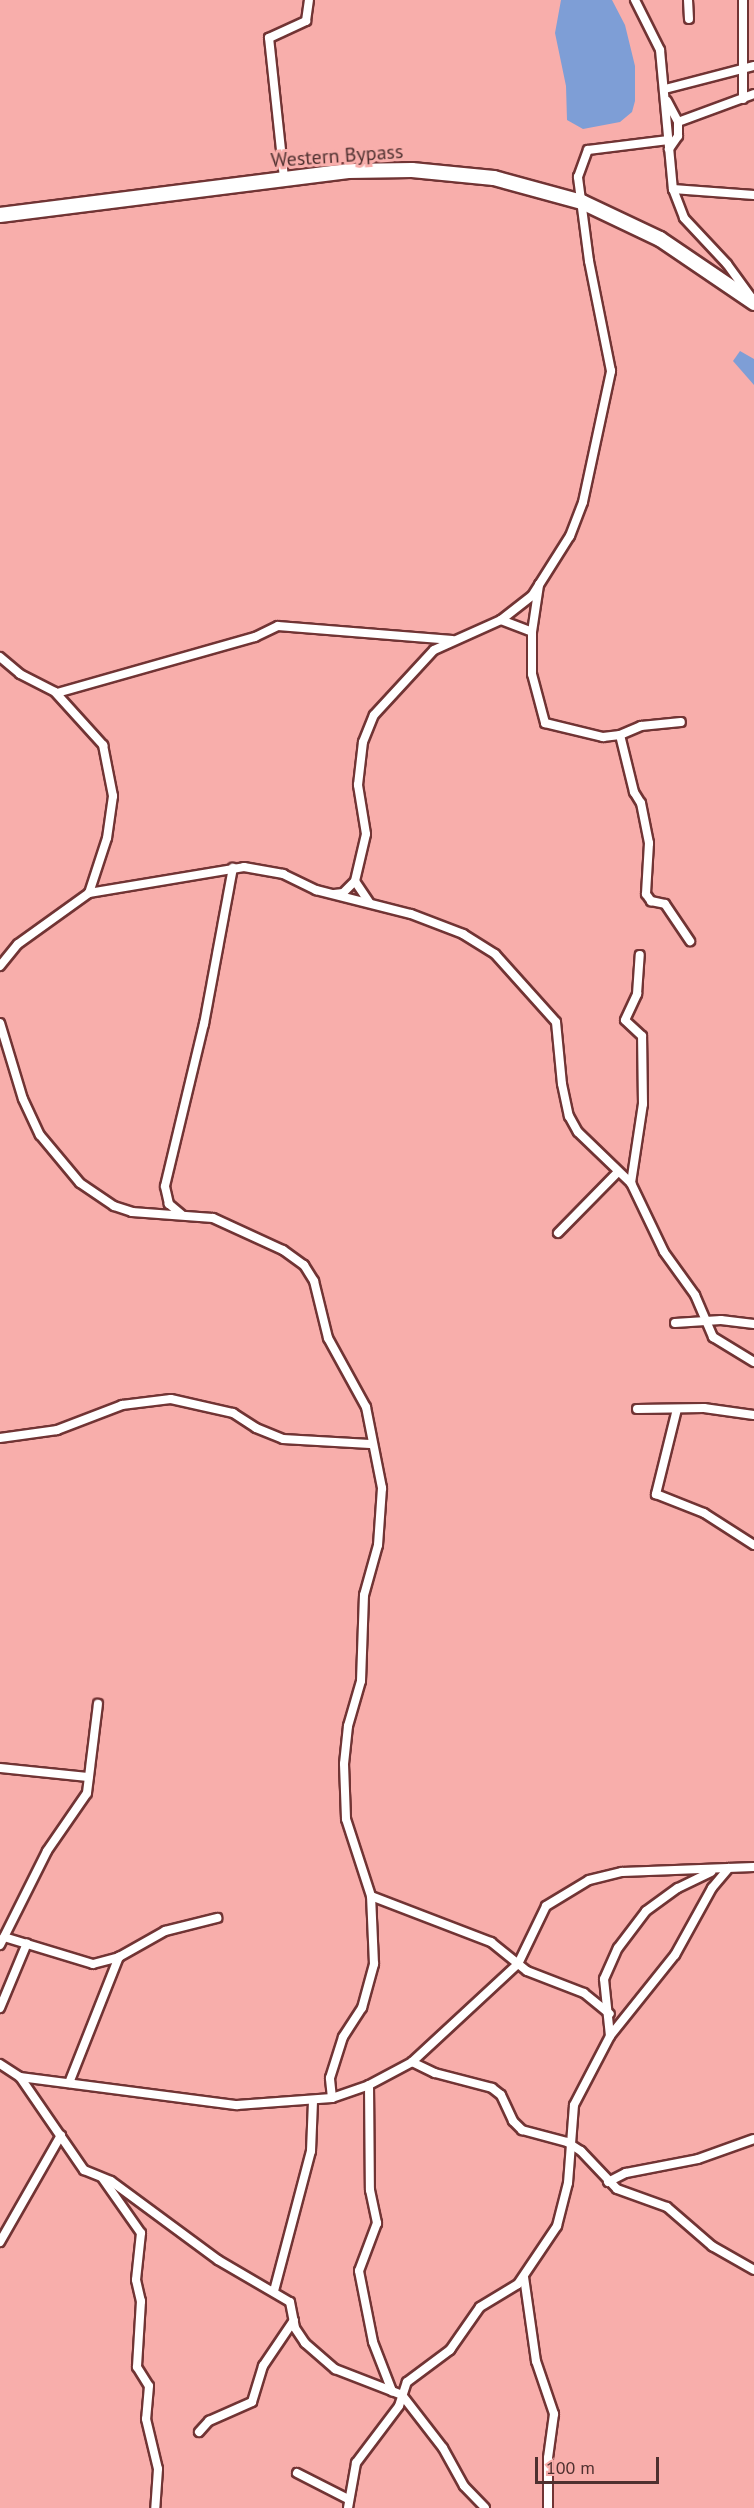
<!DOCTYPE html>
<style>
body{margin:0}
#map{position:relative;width:754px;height:2508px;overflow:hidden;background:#f8aeab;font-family:"PT Sans",sans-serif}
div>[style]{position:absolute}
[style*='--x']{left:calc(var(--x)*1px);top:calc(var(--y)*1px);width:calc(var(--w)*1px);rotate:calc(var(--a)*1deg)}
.water>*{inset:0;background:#7e9ed6}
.roads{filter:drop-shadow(2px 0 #713434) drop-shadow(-2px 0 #713434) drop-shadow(0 2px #713434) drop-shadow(0 -2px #713434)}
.minor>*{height:8px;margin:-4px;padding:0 4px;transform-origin:4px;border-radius:4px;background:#fff}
.primary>*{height:14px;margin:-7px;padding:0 7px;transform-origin:7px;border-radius:7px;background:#fff}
span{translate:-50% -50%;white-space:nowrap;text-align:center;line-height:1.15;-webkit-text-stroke:6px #f8aeab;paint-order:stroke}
.street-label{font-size:20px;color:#4e302f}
.scale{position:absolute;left:535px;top:2457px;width:124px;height:27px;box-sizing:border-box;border:3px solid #4e302f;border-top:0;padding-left:8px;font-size:18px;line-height:21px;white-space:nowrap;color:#4e302f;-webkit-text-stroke:4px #f8aeab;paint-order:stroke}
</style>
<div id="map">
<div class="water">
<i style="clip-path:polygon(561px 0,612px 0,625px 25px,635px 66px,635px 101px,632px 112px,620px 122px,583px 129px,567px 120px,566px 86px,555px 33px)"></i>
<i style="clip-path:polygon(740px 351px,754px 359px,754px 385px,733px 361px)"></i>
</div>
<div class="roads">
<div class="minor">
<i style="--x:635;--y:0;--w:56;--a:63.4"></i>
<i style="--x:660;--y:50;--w:140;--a:84.7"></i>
<i style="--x:673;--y:189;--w:31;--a:69"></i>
<i style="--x:684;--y:218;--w:63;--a:46.9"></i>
<i style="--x:727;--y:264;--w:39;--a:54"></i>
<i style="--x:688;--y:0;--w:19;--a:87"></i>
<i style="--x:743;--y:0;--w:99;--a:90"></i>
<i style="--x:665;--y:89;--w:92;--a:-14.5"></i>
<i style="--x:667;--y:101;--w:24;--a:62"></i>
<i style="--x:678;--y:122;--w:14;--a:90"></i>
<i style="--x:678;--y:136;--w:16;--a:125"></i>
<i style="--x:678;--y:122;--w:81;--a:-20.2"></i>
<i style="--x:284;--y:178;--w:141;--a:-96.1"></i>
<i style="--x:269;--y:38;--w:41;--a:-24.7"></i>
<i style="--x:306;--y:21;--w:21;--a:-82"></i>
<i style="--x:673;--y:189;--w:81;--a:4.2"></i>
<i style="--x:501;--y:620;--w:33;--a:21"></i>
<i style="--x:532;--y:632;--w:42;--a:90"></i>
<i style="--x:532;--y:674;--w:51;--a:75.1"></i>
<i style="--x:545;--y:723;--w:60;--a:13.6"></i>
<i style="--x:603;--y:737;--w:17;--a:-7"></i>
<i style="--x:620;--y:735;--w:23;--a:-23"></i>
<i style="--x:641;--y:726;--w:40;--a:-5.7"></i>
<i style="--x:532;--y:632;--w:48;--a:-81.5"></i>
<i style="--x:0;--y:657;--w:26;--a:40"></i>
<i style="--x:20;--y:674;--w:39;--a:27"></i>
<i style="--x:55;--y:692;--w:72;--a:47.8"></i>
<i style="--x:103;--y:745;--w:52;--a:78.9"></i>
<i style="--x:113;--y:796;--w:42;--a:98.1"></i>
<i style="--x:107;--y:838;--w:58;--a:108.1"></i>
<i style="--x:57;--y:693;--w:206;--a:-15.8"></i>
<i style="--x:255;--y:637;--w:25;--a:-26"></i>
<i style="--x:278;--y:626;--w:175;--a:4.6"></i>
<i style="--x:620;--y:735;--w:59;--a:76.2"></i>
<i style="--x:634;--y:792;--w:13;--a:58"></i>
<i style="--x:641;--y:803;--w:41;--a:78.7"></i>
<i style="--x:649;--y:843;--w:51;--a:93.4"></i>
<i style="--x:646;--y:894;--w:9;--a:54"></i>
<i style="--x:651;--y:901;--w:14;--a:12"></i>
<i style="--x:665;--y:904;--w:45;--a:56"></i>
<i style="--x:334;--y:894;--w:9;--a:-6"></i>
<i style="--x:343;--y:893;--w:17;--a:-45"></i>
<i style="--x:369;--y:902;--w:25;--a:-124"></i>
<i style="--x:355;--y:881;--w:48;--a:-76.8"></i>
<i style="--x:366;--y:834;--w:50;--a:-99.3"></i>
<i style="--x:358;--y:785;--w:43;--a:-83.4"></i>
<i style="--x:363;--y:742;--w:29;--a:-68"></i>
<i style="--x:374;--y:715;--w:88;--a:-47.3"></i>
<i style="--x:434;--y:650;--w:73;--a:-24.1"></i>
<i style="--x:501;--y:620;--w:39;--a:-38"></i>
<i style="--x:532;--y:596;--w:71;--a:-57.7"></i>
<i style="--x:570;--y:536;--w:36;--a:-69"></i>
<i style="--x:583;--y:502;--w:134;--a:-77.9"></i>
<i style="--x:611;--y:371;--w:112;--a:-101.3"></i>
<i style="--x:589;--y:261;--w:85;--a:-97.5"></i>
<i style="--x:578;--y:177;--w:29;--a:-70"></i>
<i style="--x:588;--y:150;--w:81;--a:-7.1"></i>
<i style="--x:0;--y:966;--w:28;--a:-51"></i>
<i style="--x:18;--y:944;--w:87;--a:-35.7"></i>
<i style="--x:89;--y:893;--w:157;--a:-9.5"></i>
<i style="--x:244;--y:867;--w:40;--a:10"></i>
<i style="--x:283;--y:874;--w:37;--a:26"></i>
<i style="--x:316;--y:890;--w:98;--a:14.2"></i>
<i style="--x:411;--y:914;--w:56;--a:21"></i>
<i style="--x:463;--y:934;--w:38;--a:32"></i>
<i style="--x:495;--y:954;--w:91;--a:48.1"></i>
<i style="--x:556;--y:1022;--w:62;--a:84.5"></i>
<i style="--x:562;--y:1084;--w:33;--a:78"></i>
<i style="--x:569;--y:1116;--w:18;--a:61"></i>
<i style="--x:578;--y:1132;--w:74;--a:43.9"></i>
<i style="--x:631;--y:1183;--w:76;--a:64.4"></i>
<i style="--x:664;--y:1252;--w:53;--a:54.2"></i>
<i style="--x:695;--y:1295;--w:46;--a:66.8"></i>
<i style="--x:713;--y:1337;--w:48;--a:31.4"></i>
<i style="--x:0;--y:1023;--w:79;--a:73.2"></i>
<i style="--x:23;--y:1099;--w:40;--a:65"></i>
<i style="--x:40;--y:1135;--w:62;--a:50.2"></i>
<i style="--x:80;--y:1183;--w:41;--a:34.1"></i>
<i style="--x:114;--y:1206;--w:19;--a:18"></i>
<i style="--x:132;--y:1212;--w:81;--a:4.2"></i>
<i style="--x:213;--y:1218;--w:77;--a:24.6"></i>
<i style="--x:283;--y:1250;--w:26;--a:36"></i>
<i style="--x:304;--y:1265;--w:19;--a:58"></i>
<i style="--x:314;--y:1281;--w:59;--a:76.2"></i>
<i style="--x:328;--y:1338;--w:79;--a:61.2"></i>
<i style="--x:366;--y:1407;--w:83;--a:78.8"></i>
<i style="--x:382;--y:1488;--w:57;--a:94"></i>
<i style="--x:378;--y:1545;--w:52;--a:105.6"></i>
<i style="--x:364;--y:1595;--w:86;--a:92"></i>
<i style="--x:361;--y:1681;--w:47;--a:106.1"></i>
<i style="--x:348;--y:1726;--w:38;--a:96"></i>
<i style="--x:344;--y:1764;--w:55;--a:87.9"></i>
<i style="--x:346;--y:1819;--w:81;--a:72"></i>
<i style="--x:371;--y:1896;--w:129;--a:21"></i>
<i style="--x:491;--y:1942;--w:46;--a:38.9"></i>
<i style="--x:527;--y:1971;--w:61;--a:21.1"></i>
<i style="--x:584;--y:1993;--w:33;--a:39"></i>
<i style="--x:631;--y:1183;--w:80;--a:-81.4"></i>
<i style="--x:643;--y:1104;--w:68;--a:-90.8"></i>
<i style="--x:642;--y:1036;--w:23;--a:-137"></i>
<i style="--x:625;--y:1020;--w:29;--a:-65"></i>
<i style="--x:637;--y:994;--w:39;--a:-86"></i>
<i style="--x:181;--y:1214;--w:16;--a:-140"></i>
<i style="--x:169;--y:1204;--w:18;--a:-103"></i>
<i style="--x:165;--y:1186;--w:167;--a:-76.5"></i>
<i style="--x:204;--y:1024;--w:159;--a:-79.5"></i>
<i style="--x:558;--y:1233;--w:86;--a:-45.5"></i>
<i style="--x:675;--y:1323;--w:46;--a:-3.7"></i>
<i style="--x:721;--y:1320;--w:33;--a:7"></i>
<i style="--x:637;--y:1409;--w:67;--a:-0.9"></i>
<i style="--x:704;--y:1408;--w:50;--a:8"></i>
<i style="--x:677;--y:1409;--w:88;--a:103.9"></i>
<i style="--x:656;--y:1494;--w:52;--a:21.6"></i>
<i style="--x:704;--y:1513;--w:59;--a:32.6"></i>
<i style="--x:0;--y:1438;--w:58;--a:-8"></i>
<i style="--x:57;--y:1430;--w:70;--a:-21"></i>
<i style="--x:122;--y:1405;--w:49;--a:-7"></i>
<i style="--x:171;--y:1399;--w:64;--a:12.7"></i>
<i style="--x:233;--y:1413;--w:27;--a:33"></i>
<i style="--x:256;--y:1428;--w:29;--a:22"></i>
<i style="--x:283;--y:1439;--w:87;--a:3.3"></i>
<i style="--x:0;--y:1768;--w:89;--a:5.8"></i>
<i style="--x:4;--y:1937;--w:93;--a:16.9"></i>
<i style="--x:93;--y:1964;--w:27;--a:-15"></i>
<i style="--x:119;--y:1957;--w:53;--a:-29.5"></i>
<i style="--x:165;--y:1931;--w:54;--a:-14"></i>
<i style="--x:0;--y:1945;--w:105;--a:-63.4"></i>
<i style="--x:47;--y:1851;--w:70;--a:-55.4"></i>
<i style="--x:87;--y:1793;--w:90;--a:-83"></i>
<i style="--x:0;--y:2008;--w:70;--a:-67.4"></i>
<i style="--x:610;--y:2036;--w:104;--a:-51.3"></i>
<i style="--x:675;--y:1955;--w:77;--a:-61.1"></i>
<i style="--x:712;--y:1888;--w:26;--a:-50"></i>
<i style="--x:412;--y:2062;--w:25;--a:26"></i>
<i style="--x:435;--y:2073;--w:59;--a:14.7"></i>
<i style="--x:492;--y:2088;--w:11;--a:38"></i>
<i style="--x:501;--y:2095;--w:29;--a:65"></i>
<i style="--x:513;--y:2121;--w:13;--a:45"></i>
<i style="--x:522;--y:2130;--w:47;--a:14.9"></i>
<i style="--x:567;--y:2142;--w:17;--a:33"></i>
<i style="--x:581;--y:2151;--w:52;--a:46.5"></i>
<i style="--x:617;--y:2189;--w:53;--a:19.8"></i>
<i style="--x:667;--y:2207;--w:60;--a:40.9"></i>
<i style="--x:712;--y:2246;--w:48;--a:29.7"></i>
<i style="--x:0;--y:2064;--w:24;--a:33"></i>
<i style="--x:20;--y:2077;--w:219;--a:7.4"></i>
<i style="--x:237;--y:2105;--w:95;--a:-4.2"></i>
<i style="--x:332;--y:2098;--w:39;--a:-19"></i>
<i style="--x:369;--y:2085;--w:49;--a:-28.1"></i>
<i style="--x:412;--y:2062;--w:144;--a:-42.8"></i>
<i style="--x:518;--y:1964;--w:64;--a:-64.2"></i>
<i style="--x:546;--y:1906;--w:50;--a:-31.2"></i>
<i style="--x:589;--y:1880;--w:34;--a:-14"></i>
<i style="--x:622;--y:1872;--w:132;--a:-2.2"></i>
<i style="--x:20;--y:2077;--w:113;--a:55.5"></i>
<i style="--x:84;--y:2170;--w:29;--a:22"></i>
<i style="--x:111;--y:2181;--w:133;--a:36.4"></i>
<i style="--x:218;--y:2260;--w:83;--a:30.3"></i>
<i style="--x:290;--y:2302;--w:26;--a:79"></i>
<i style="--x:295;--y:2328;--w:18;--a:56"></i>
<i style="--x:305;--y:2343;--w:40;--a:41"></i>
<i style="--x:335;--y:2369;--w:72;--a:21.2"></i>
<i style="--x:402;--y:2395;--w:67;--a:52.3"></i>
<i style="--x:443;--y:2448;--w:43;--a:61.1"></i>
<i style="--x:464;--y:2486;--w:30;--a:46"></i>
<i style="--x:69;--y:2083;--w:136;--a:-68.4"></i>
<i style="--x:369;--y:2085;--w:105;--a:89.5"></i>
<i style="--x:370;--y:2190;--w:34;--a:78"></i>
<i style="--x:377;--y:2223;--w:51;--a:110.6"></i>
<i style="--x:359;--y:2271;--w:72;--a:78.8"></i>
<i style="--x:373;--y:2342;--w:53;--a:68.8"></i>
<i style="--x:332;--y:2098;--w:20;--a:-96"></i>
<i style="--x:330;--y:2078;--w:43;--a:-72.4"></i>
<i style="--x:343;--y:2037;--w:35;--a:-57"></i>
<i style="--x:362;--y:2008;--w:46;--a:-74.7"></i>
<i style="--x:374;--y:1964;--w:68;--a:-92.5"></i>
<i style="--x:103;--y:2179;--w:66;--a:54.9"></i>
<i style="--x:141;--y:2233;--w:47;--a:96.1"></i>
<i style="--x:136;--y:2280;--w:22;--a:77"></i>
<i style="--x:141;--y:2301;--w:66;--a:93.5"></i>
<i style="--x:137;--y:2367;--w:22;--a:58"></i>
<i style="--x:149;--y:2386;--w:33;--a:95"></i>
<i style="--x:146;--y:2419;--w:51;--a:76.5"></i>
<i style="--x:158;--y:2469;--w:39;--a:94"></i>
<i style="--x:608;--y:2182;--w:20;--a:-27"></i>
<i style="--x:626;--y:2173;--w:73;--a:-11"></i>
<i style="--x:698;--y:2159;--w:59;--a:-19.7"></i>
<i style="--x:0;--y:2242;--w:123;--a:-60.3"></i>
<i style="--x:524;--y:2277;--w:85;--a:81.9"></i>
<i style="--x:536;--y:2361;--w:56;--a:71.2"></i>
<i style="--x:554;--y:2414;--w:44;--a:97.8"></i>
<i style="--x:548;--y:2458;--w:50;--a:90"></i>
<i style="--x:274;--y:2291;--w:145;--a:-75.2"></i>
<i style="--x:311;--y:2151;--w:50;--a:-87.7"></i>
<i style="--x:199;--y:2432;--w:15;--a:-48"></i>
<i style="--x:209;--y:2421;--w:47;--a:-23.8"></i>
<i style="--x:252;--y:2402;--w:38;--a:-73"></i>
<i style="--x:263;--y:2366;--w:55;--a:-56"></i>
<i style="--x:297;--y:2473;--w:57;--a:27"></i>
<i style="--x:348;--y:2508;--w:46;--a:-79.9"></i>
<i style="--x:356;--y:2463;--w:71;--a:-53"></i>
<i style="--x:399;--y:2406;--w:25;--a:-72"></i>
<i style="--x:407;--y:2382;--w:54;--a:-36.7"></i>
<i style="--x:450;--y:2350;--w:52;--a:-55.1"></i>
<i style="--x:480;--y:2307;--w:44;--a:-31.2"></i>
<i style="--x:518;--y:2284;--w:70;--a:-56.1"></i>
<i style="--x:557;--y:2226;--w:44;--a:-75.7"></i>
<i style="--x:568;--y:2183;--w:78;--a:-85.6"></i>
<i style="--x:574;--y:2105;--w:78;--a:-62.4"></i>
<i style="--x:610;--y:2036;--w:57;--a:-96"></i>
<i style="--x:604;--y:1979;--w:34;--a:-66"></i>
<i style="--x:618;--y:1948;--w:46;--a:-52.9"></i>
<i style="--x:646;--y:1911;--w:39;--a:-36"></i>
<i style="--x:678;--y:1888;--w:37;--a:-26"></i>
</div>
<div class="primary">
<i style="--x:0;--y:215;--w:351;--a:-7.2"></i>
<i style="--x:348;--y:171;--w:64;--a:-0.9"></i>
<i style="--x:412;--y:170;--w:82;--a:5.6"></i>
<i style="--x:494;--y:178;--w:91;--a:15.3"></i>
<i style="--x:582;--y:202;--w:86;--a:25.4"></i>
<i style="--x:660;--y:239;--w:114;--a:34.2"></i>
</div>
</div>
<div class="street-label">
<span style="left:337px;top:156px;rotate:-4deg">Western Bypass</span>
</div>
<div class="scale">100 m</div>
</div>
